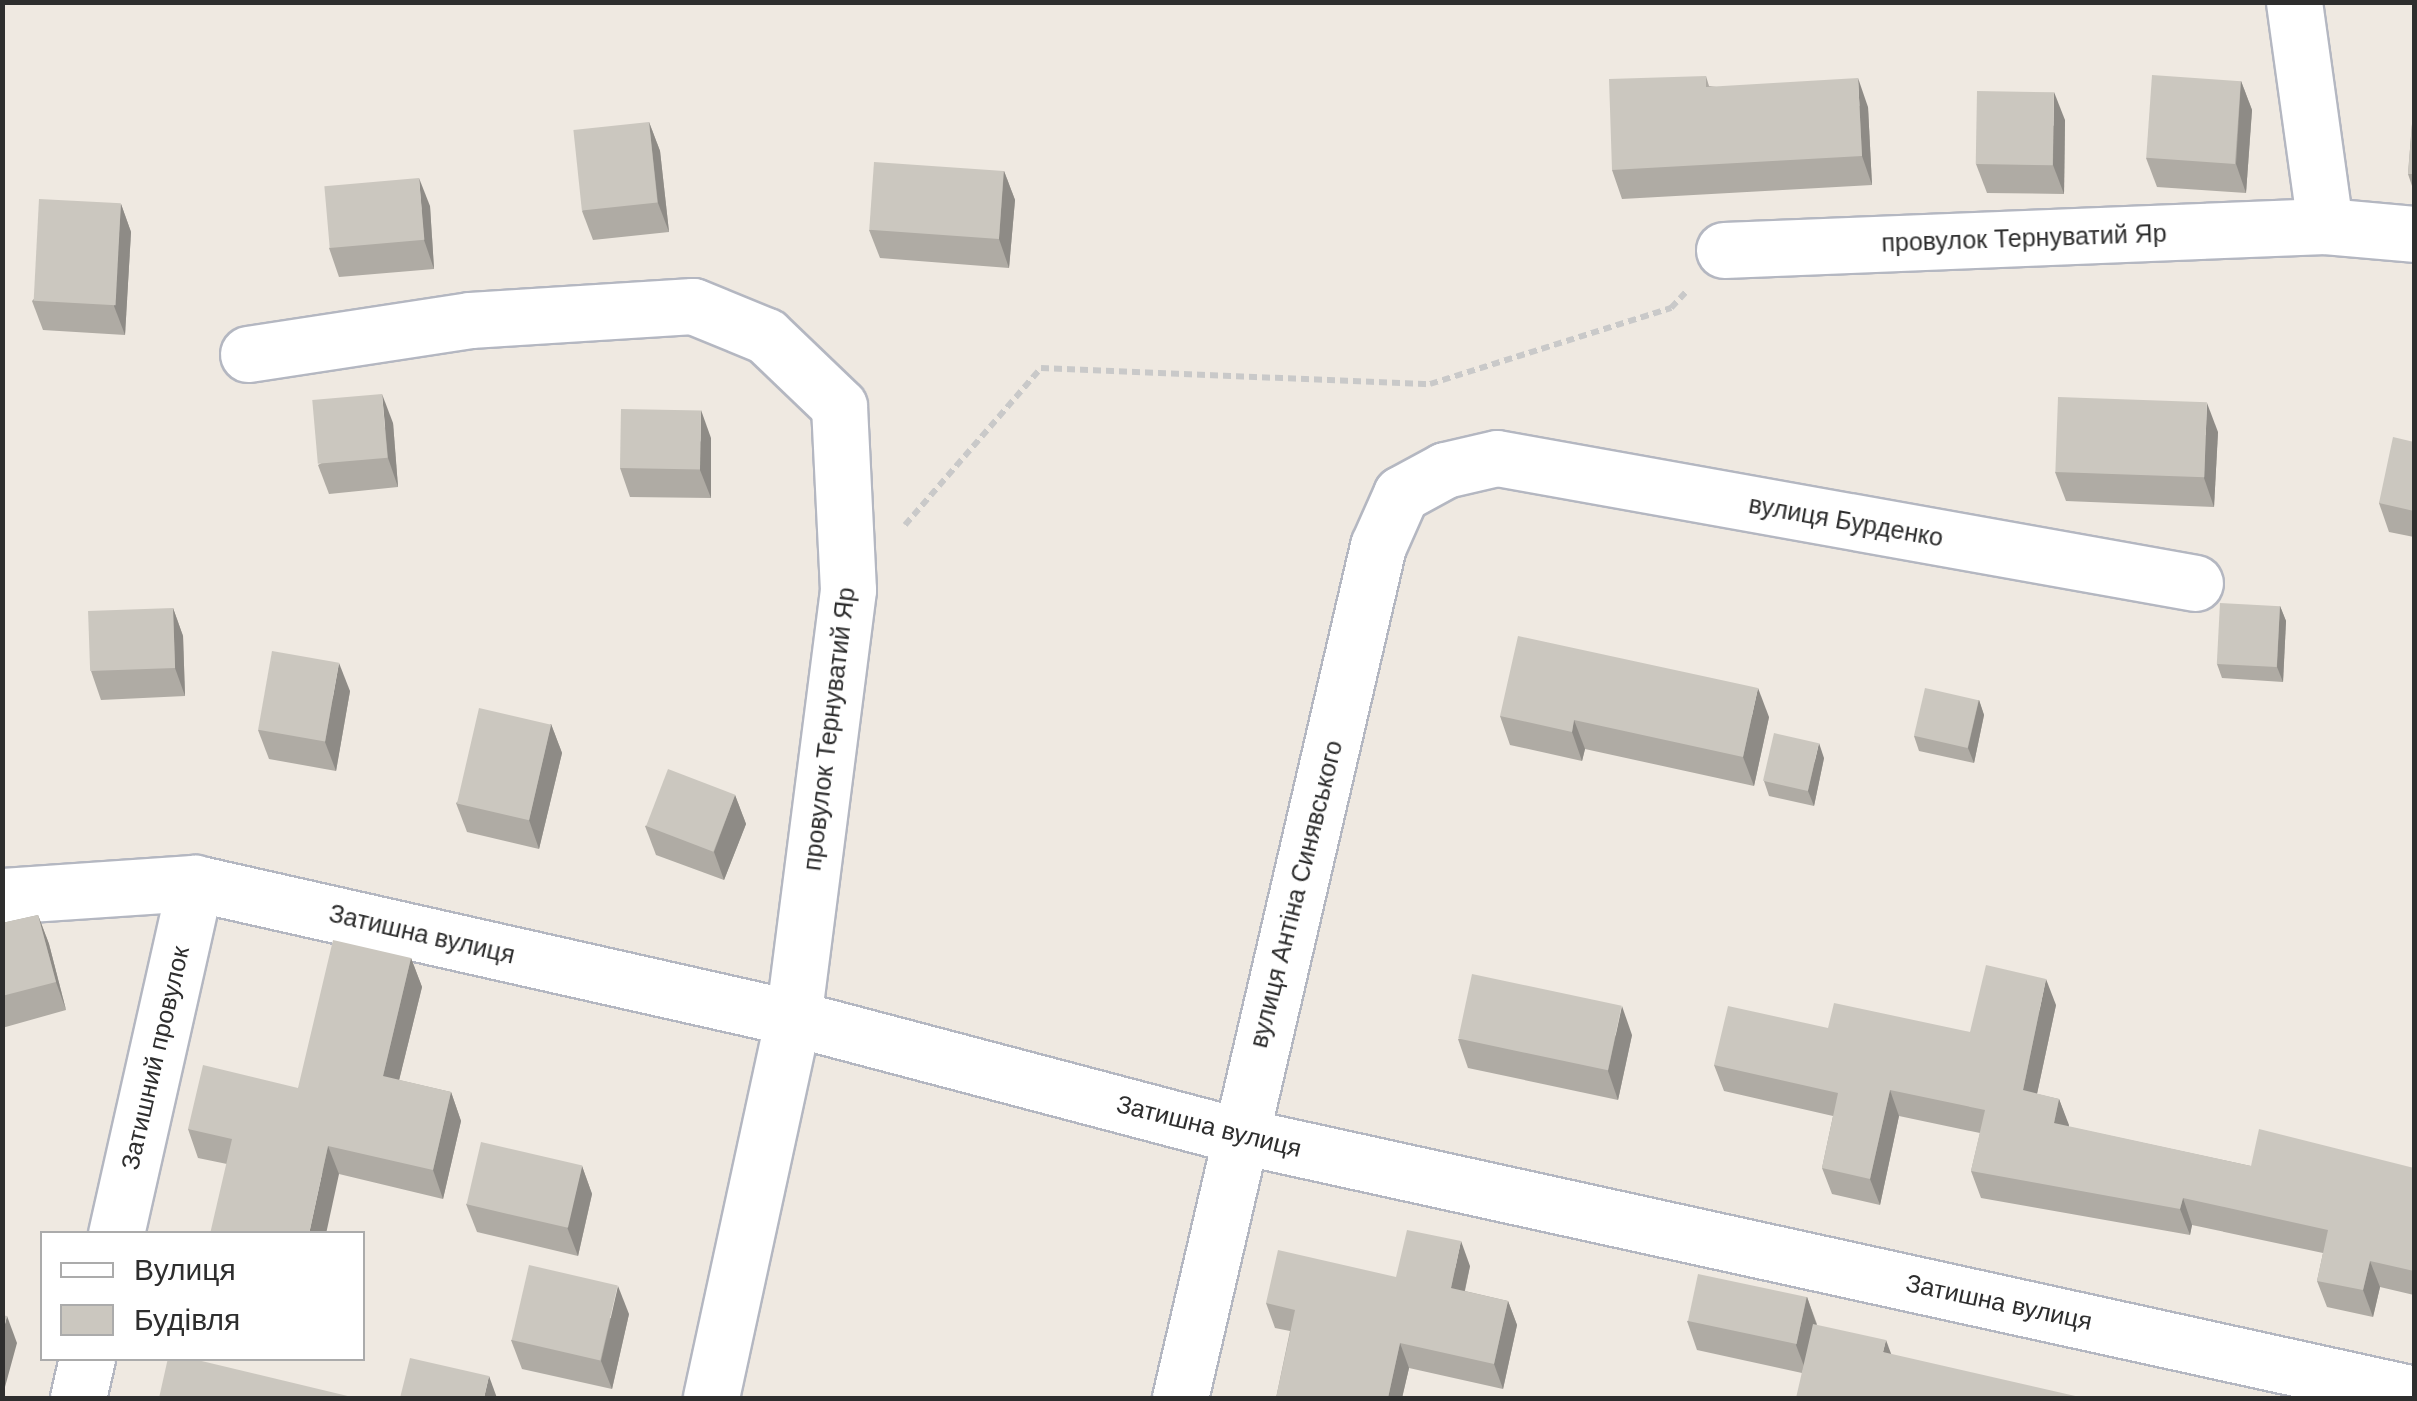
<!DOCTYPE html>
<meta charset="utf-8">
<style>
body{margin:0}
#map{position:relative;width:2417px;height:1401px;overflow:hidden;background:#efe9e1;font-family:Arial,sans-serif}
div>[style]{position:absolute}
[style*='--x']{left:calc(var(--x)*1px);top:calc(var(--y)*1px);width:calc(var(--w)*1px);rotate:calc(var(--a)*1deg)}
.path>*{height:6px;margin-top:-3px;transform-origin:0;background:repeating-linear-gradient(90deg,#c9c9c9 0 8px,transparent 0 13px)}
.roads{filter:drop-shadow(2px 0 #b4b7c1) drop-shadow(-2px 0 #b4b7c1) drop-shadow(0 2px #b4b7c1) drop-shadow(0 -2px #b4b7c1)}
.street>*{height:55px;margin:-27.5px;padding:0 27.5px;transform-origin:27.5px;border-radius:27.5px;background:#fff}
.wall>*{inset:0;background:#afaba4}
.shaded-wall>*{inset:0;background:#8e8b86}
.building>*{inset:0;background:#cbc7bf;transform-origin:0 0}
span{translate:-50% -50%;white-space:nowrap;text-align:center;line-height:1.15;-webkit-text-stroke:8px #fff;paint-order:stroke}
.street-label{font-size:25px;color:#2e2e2e}
.frame{position:absolute;inset:0;border:5px solid #2e2e2e;pointer-events:none}
.legend{position:absolute;left:40px;top:1231px;width:325px;height:130px;box-sizing:border-box;background:#fff;border:2px solid #ababab;margin:0;padding:12px 18px;list-style:none;font-size:30px;color:#2e2e2e}
.legend li{display:flex;align-items:center;gap:20px;height:50px}
.legend b{width:50px;border:2px solid #ababab}
</style>
<div id="map">
<div class="path">
<i style="--x:905;--y:525;--w:208;--a:-49.1"></i>
<i style="--x:1041;--y:368;--w:389;--a:2.4"></i>
<i style="--x:1430;--y:384;--w:253;--a:-17.5"></i>
<i style="--x:1671;--y:308;--w:22;--a:-47"></i>
</div>
<div class="roads">
<div class="street">
<i style="--x:2294;--y:2;--w:226;--a:82.1"></i>
<i style="--x:1724;--y:250;--w:601;--a:-2.29"></i>
<i style="--x:2325;--y:226;--w:89;--a:5.1"></i>
<i style="--x:248;--y:354;--w:225;--a:-8.7"></i>
<i style="--x:470;--y:320;--w:223;--a:-3.6"></i>
<i style="--x:693;--y:306;--w:79;--a:22.3"></i>
<i style="--x:766;--y:336;--w:101;--a:43.8"></i>
<i style="--x:839;--y:406;--w:184;--a:87.2"></i>
<i style="--x:848;--y:590;--w:432;--a:97.3"></i>
<i style="--x:793;--y:1018;--w:389;--a:102.2"></i>
<i style="--x:2;--y:896;--w:193;--a:-3.9"></i>
<i style="--x:195;--y:883;--w:613;--a:12.72"></i>
<i style="--x:793;--y:1018;--w:459;--a:14.8"></i>
<i style="--x:1237;--y:1135;--w:1205;--a:12.41"></i>
<i style="--x:116;--y:1234;--w:360;--a:-77.3"></i>
<i style="--x:78;--y:1398;--w:41;--a:-77.3"></i>
<i style="--x:1180;--y:1398;--w:875;--a:-76.92"></i>
<i style="--x:1378;--y:546;--w:57;--a:-66.1"></i>
<i style="--x:1401;--y:494;--w:50;--a:-28.6"></i>
<i style="--x:1445;--y:470;--w:53;--a:-13"></i>
<i style="--x:1497;--y:458;--w:709;--a:10.15"></i>
</div>
</div>
<div class="wall">
<i style="clip-path:polygon(1706px 76px,1709px 86px,1868px 107px,1872px 185px,1622px 199px,1612px 170px)"></i>
<i style="clip-path:polygon(2241px 81px,2252px 110px,2246px 193px,2157px 187px,2146px 158px)"></i>
<i style="clip-path:polygon(2414px 99px,2414px 192px,2408px 174px)"></i>
<i style="clip-path:polygon(2065px 120px,2064px 194px,1987px 193px,1976px 164px)"></i>
<i style="clip-path:polygon(649px 122px,660px 151px,669px 232px,593px 240px,582px 211px)"></i>
<i style="clip-path:polygon(1004px 171px,1015px 200px,1009px 268px,880px 258px,869px 230px)"></i>
<i style="clip-path:polygon(121px 204px,131px 232px,125px 335px,43px 330px,32px 301px)"></i>
<i style="clip-path:polygon(430px 206px,434px 269px,339px 277px,329px 248px)"></i>
<i style="clip-path:polygon(393px 423px,398px 487px,329px 494px,318px 465px)"></i>
<i style="clip-path:polygon(2218px 432px,2214px 507px,2066px 501px,2055px 472px)"></i>
<i style="clip-path:polygon(711px 438px,711px 498px,630px 497px,620px 468px)"></i>
<i style="clip-path:polygon(2414px 442px,2414px 537px,2389px 532px,2379px 503px)"></i>
<i style="clip-path:polygon(2280px 606px,2286px 621px,2283px 682px,2222px 678px,2217px 664px)"></i>
<i style="clip-path:polygon(173px 608px,183px 636px,185px 696px,101px 700px,91px 671px)"></i>
<i style="clip-path:polygon(350px 691px,336px 771px,269px 759px,258px 730px)"></i>
<i style="clip-path:polygon(1979px 700px,1984px 715px,1974px 763px,1919px 751px,1914px 736px)"></i>
<i style="clip-path:polygon(1500px 716px,1769px 717px,1754px 786px,1585px 749px,1582px 761px,1510px 745px)"></i>
<i style="clip-path:polygon(551px 724px,562px 753px,539px 849px,467px 832px,456px 803px)"></i>
<i style="clip-path:polygon(1824px 758px,1814px 806px,1769px 796px,1764px 781px)"></i>
<i style="clip-path:polygon(735px 795px,746px 824px,724px 880px,656px 855px,645px 826px)"></i>
<i style="clip-path:polygon(38px 915px,49px 944px,66px 1010px,2px 1028px,2px 923px)"></i>
<i style="clip-path:polygon(411px 958px,422px 987px,399px 1080px,451px 1092px,461px 1121px,443px 1199px,339px 1174px,227px 1164px,198px 1158px,188px 1129px,298px 1088px)"></i>
<i style="clip-path:polygon(2056px 1005px,2037px 1094px,2059px 1099px,2069px 1127px,2251px 1166px,2414px 1168px,2414px 1295px,2380px 1287px,2373px 1317px,2327px 1307px,2317px 1281px,2323px 1253px,2192px 1225px,2190px 1235px,1981px 1198px,1971px 1171px,1980px 1133px,1899px 1116px,1880px 1205px,1832px 1194px,1822px 1168px,1833px 1116px,1724px 1091px,1714px 1065px,1828px 1028px,1970px 1032px)"></i>
<i style="clip-path:polygon(1632px 1035px,1618px 1100px,1468px 1068px,1458px 1039px)"></i>
<i style="clip-path:polygon(582px 1166px,592px 1194px,578px 1256px,477px 1232px,466px 1204px)"></i>
<i style="clip-path:polygon(1470px 1266px,1465px 1291px,1508px 1301px,1517px 1325px,1503px 1389px,1409px 1368px,1402px 1398px,1276px 1398px,1290px 1331px,1275px 1328px,1266px 1303px,1396px 1277px)"></i>
<i style="clip-path:polygon(1807px 1297px,1817px 1324px,1802px 1373px,1697px 1350px,1687px 1321px)"></i>
<i style="clip-path:polygon(629px 1314px,612px 1389px,522px 1369px,511px 1340px)"></i>
</div>
<div class="shaded-wall">
<i style="clip-path:polygon(1858px 78px,1868px 107px,1872px 185px,1862px 156px)"></i>
<i style="clip-path:polygon(2241px 81px,2252px 110px,2246px 193px,2236px 164px)"></i>
<i style="clip-path:polygon(2054px 92px,2065px 120px,2064px 194px,2053px 165px)"></i>
<i style="clip-path:polygon(649px 122px,660px 151px,669px 232px,658px 203px)"></i>
<i style="clip-path:polygon(1004px 171px,1015px 200px,1009px 268px,999px 239px)"></i>
<i style="clip-path:polygon(419px 178px,430px 206px,434px 269px,424px 240px)"></i>
<i style="clip-path:polygon(121px 204px,131px 232px,125px 335px,114px 306px)"></i>
<i style="clip-path:polygon(382px 394px,393px 423px,398px 487px,388px 458px)"></i>
<i style="clip-path:polygon(2207px 403px,2218px 432px,2214px 507px,2204px 478px)"></i>
<i style="clip-path:polygon(701px 410px,711px 438px,711px 498px,700px 470px)"></i>
<i style="clip-path:polygon(2280px 606px,2286px 621px,2283px 682px,2277px 667px)"></i>
<i style="clip-path:polygon(173px 608px,183px 636px,185px 696px,175px 668px)"></i>
<i style="clip-path:polygon(339px 663px,350px 691px,336px 771px,325px 742px)"></i>
<i style="clip-path:polygon(1758px 688px,1769px 717px,1754px 786px,1743px 757px)"></i>
<i style="clip-path:polygon(1979px 700px,1984px 715px,1974px 763px,1968px 748px)"></i>
<i style="clip-path:polygon(1574px 720px,1585px 749px,1582px 761px,1572px 732px)"></i>
<i style="clip-path:polygon(551px 724px,562px 753px,539px 849px,529px 820px)"></i>
<i style="clip-path:polygon(1819px 743px,1824px 758px,1814px 806px,1808px 791px)"></i>
<i style="clip-path:polygon(735px 795px,746px 824px,724px 880px,714px 852px)"></i>
<i style="clip-path:polygon(38px 915px,49px 944px,66px 1010px,56px 982px)"></i>
<i style="clip-path:polygon(411px 958px,422px 987px,393px 1105px,383px 1076px)"></i>
<i style="clip-path:polygon(2046px 979px,2056px 1005px,2032px 1117px,2023px 1090px)"></i>
<i style="clip-path:polygon(1622px 1006px,1632px 1035px,1618px 1100px,1608px 1071px)"></i>
<i style="clip-path:polygon(1890px 1090px,1899px 1116px,1880px 1205px,1870px 1179px)"></i>
<i style="clip-path:polygon(451px 1092px,461px 1121px,443px 1199px,433px 1170px)"></i>
<i style="clip-path:polygon(2059px 1099px,2069px 1125px,2063px 1150px,2054px 1123px)"></i>
<i style="clip-path:polygon(328px 1146px,339px 1174px,326px 1234px,309px 1234px)"></i>
<i style="clip-path:polygon(582px 1166px,592px 1194px,578px 1256px,567px 1227px)"></i>
<i style="clip-path:polygon(2183px 1198px,2192px 1225px,2190px 1235px,2180px 1209px)"></i>
<i style="clip-path:polygon(1461px 1241px,1470px 1266px,1460px 1312px,1451px 1288px)"></i>
<i style="clip-path:polygon(2370px 1261px,2380px 1287px,2373px 1317px,2363px 1290px)"></i>
<i style="clip-path:polygon(618px 1286px,629px 1314px,612px 1389px,601px 1361px)"></i>
<i style="clip-path:polygon(1807px 1297px,1817px 1326px,1807px 1374px,1796px 1345px)"></i>
<i style="clip-path:polygon(1508px 1301px,1517px 1325px,1503px 1389px,1494px 1364px)"></i>
<i style="clip-path:polygon(7px 1316px,17px 1343px,2px 1398px,2px 1336px)"></i>
<i style="clip-path:polygon(1886px 1340px,1896px 1367px,1883px 1352px)"></i>
<i style="clip-path:polygon(1400px 1343px,1409px 1368px,1402px 1398px,1388px 1398px)"></i>
<i style="clip-path:polygon(489px 1376px,497px 1398px,484px 1398px)"></i>
</div>
<div class="building">
<i style="left:2152px;top:75px;width:89px;height:83px;rotate:4deg"></i>
<i style="clip-path:polygon(1706px 76px,1706px 87px,1858px 78px,1862px 156px,1612px 170px,1609px 79px)"></i>
<i style="left:1977px;top:91px;width:77px;height:73px;rotate:1deg"></i>
<i style="clip-path:polygon(2414px 99px,2414px 174px,2408px 174px)"></i>
<i style="left:649px;top:122px;width:81px;height:76px;rotate:84deg"></i>
<i style="left:874px;top:162px;width:130px;height:68px;rotate:4deg"></i>
<i style="left:419px;top:178px;width:62px;height:95px;rotate:85deg"></i>
<i style="left:39px;top:199px;width:82px;height:102px;rotate:3deg"></i>
<i style="left:382px;top:394px;width:64px;height:70px;rotate:85deg"></i>
<i style="left:2058px;top:397px;width:149px;height:75px;rotate:2deg"></i>
<i style="left:621px;top:409px;width:80px;height:59px;rotate:1deg"></i>
<i style="clip-path:polygon(2393px 437px,2414px 442px,2414px 511px,2379px 503px)"></i>
<i style="left:2220px;top:603px;width:60px;height:61px;rotate:3deg"></i>
<i style="left:173px;top:608px;width:60px;height:85px;rotate:88deg"></i>
<i style="clip-path:polygon(1518px 636px,1758px 688px,1743px 757px,1574px 720px,1572px 732px,1500px 716px)"></i>
<i style="left:272px;top:651px;width:68px;height:80px;rotate:10deg"></i>
<i style="left:1925px;top:688px;width:55px;height:49px;rotate:13deg"></i>
<i style="left:479px;top:708px;width:74px;height:98px;rotate:13deg"></i>
<i style="left:1774px;top:733px;width:46px;height:49px;rotate:13deg"></i>
<i style="left:668px;top:769px;width:72px;height:61px;rotate:21deg"></i>
<i style="clip-path:polygon(38px 915px,56px 982px,2px 996px,2px 923px)"></i>
<i style="clip-path:polygon(333px 940px,411px 958px,383px 1076px,451px 1092px,433px 1170px,328px 1146px,309px 1234px,210px 1234px,232px 1139px,188px 1129px,203px 1065px,298px 1088px)"></i>
<i style="clip-path:polygon(1986px 965px,2046px 979px,2023px 1090px,2059px 1099px,2054px 1123px,2251px 1166px,2259px 1129px,2414px 1168px,2414px 1271px,2370px 1261px,2363px 1290px,2317px 1281px,2328px 1230px,2183px 1198px,2180px 1209px,1971px 1171px,1985px 1110px,1890px 1090px,1870px 1179px,1822px 1168px,1838px 1093px,1714px 1065px,1728px 1006px,1828px 1028px,1834px 1003px,1970px 1032px)"></i>
<i style="left:1472px;top:974px;width:153px;height:66px;rotate:12deg"></i>
<i style="left:481px;top:1142px;width:104px;height:64px;rotate:13deg"></i>
<i style="clip-path:polygon(1407px 1230px,1461px 1241px,1451px 1288px,1508px 1301px,1494px 1364px,1400px 1343px,1388px 1398px,1276px 1398px,1295px 1310px,1266px 1303px,1278px 1250px,1396px 1277px)"></i>
<i style="left:529px;top:1265px;width:91px;height:77px;rotate:13deg"></i>
<i style="left:1698px;top:1274px;width:111px;height:48px;rotate:12deg"></i>
<i style="clip-path:polygon(2px 1315px,7px 1316px,2px 1336px)"></i>
<i style="clip-path:polygon(1813px 1324px,1886px 1340px,1883px 1352px,2084px 1398px,1796px 1398px)"></i>
<i style="clip-path:polygon(168px 1358px,189px 1358px,356px 1398px,159px 1398px)"></i>
<i style="clip-path:polygon(410px 1358px,489px 1376px,484px 1398px,400px 1398px)"></i>
</div>
<div class="street-label">
<span style="left:2024px;top:238px;rotate:-2deg">провулок Тернуватий Яр</span>
<span style="left:1846px;top:521px;rotate:10deg">вулиця Бурденко</span>
<span style="left:829px;top:729px;rotate:-83deg">провулок Тернуватий Яр</span>
<span style="left:1296px;top:894px;rotate:-76deg">вулиця Антіна Синявського</span>
<span style="left:422px;top:934px;rotate:13deg">Затишна вулиця</span>
<span style="left:155px;top:1058px;rotate:-77deg">Затишний провулок</span>
<span style="left:1209px;top:1126px;rotate:14deg">Затишна вулиця</span>
<span style="left:1999px;top:1302px;rotate:12deg">Затишна вулиця</span>
</div>
<div class="frame"></div>
<ul class="legend">
<li><b style="height:12px;background:#fff"></b>Вулиця</li>
<li><b style="height:28px;background:#cbc7bf"></b>Будівля</li>
</ul>
</div>
